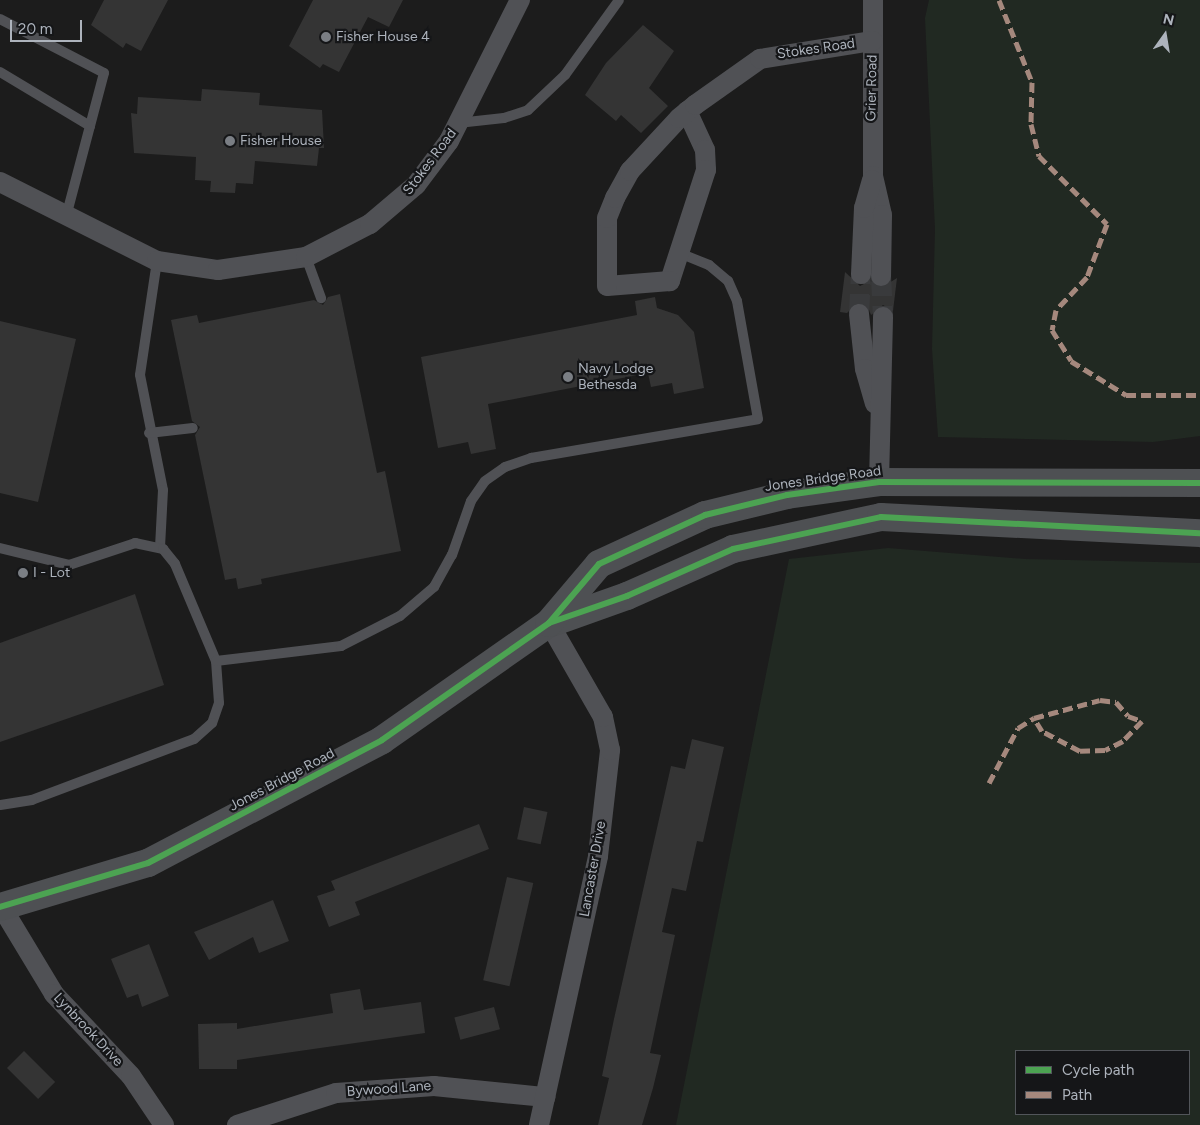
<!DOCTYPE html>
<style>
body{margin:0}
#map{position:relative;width:1200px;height:1125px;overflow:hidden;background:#1c1c1c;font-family:Figtree,sans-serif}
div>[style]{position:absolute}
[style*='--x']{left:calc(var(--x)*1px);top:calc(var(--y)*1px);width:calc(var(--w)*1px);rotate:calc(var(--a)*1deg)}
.green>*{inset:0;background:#212922}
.building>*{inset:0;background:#343434;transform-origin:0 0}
.minor-tunnel>*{height:20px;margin-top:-10px;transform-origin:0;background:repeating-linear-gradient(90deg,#393a3c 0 20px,transparent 0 30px)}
.service>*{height:10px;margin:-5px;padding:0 5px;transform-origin:5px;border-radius:5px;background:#505155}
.minor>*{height:20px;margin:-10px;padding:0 10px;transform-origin:10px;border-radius:10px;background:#505155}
.secondary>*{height:28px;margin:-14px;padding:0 14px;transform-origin:14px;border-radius:14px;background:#4e5053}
.quiet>*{height:5px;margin-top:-2.5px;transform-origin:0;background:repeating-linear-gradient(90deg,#a5887d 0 10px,transparent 0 15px)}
.cycleway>*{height:6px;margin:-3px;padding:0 3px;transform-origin:3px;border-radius:3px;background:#4ca352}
.dots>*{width:14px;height:14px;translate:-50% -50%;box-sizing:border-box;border:2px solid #151618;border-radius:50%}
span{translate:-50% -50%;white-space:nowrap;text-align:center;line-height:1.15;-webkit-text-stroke:4.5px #151618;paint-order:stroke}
.poi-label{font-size:14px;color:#adb3bc}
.left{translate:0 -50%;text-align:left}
.street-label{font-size:14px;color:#adb3bc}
.legend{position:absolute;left:1015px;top:1050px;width:175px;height:65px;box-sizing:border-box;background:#151618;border:1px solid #52555a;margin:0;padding:6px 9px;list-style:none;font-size:15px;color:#adb3bc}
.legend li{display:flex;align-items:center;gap:10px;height:25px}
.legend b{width:25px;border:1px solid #52555a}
.north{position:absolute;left:1140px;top:10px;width:50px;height:50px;-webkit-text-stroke:4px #151618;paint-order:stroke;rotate:13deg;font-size:14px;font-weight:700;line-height:20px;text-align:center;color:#adb3bc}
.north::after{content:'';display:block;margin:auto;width:18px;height:22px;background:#adb3bc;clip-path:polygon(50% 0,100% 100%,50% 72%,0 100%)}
.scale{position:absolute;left:10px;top:20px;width:72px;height:22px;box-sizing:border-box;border:2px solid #adb3bc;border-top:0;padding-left:6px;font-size:15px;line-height:18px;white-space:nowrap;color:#adb3bc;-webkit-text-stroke:4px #151618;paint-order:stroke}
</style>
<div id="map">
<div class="green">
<i style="clip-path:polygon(929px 0,1200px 0,1200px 436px,1153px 442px,938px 437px,932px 349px,935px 229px,925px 18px)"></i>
<i style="clip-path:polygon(evenodd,888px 548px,1025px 559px,1200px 563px,1200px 1125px,676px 1125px,789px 559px,888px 548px,1016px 1051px,1189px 1051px,1189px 1114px,1016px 1114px,1016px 1051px)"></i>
</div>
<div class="building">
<i style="clip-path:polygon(104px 0,168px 0,141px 51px,126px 43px,123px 48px,91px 25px)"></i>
<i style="clip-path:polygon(313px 0,403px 0,389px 27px,368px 17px,339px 72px,323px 64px,320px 68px,289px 46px)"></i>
<i style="clip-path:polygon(643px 25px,674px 51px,649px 88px,668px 106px,641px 133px,621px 115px,616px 121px,585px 95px,606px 63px)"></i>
<i style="clip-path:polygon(202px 89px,260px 93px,259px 105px,322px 110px,324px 148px,319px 148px,317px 166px,255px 161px,253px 184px,236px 183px,235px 193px,210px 192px,211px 181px,195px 180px,196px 157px,134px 153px,131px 113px,137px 114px,138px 97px,201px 101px)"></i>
<i style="clip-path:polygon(845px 272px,860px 286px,870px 281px,881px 288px,897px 278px,893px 311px,883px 305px,871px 315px,868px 307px,858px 302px,847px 313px,840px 312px)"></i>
<i style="clip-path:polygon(340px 294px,377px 473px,385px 471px,401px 551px,261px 579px,262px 584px,238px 589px,236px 578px,225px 580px,195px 435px,200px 427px,192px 421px,171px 320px,197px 315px,199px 323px,314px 300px,323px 305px,328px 297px)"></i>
<i style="clip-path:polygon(655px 297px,657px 308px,678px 315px,694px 332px,704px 388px,674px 394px,672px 383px,651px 387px,648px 373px,488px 404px,496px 449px,471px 454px,468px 442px,438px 448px,421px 357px,637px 315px,635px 301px)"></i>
<i style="clip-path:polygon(0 321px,76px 339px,38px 502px,0 493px)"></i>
<i style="clip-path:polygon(135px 594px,164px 685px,0 742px,0 643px)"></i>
<i style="clip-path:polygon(692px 739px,724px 747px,703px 842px,697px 841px,686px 891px,672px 888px,662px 932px,675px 935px,650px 1053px,661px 1055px,653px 1088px,642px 1125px,598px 1125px,609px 1078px,602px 1076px,614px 1019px,671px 766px,685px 769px)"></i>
<i style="left:524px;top:807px;width:24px;height:33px;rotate:12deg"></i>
<i style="clip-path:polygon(479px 824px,489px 849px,355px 902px,360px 915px,329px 927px,317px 896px,335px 890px,331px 881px)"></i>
<i style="left:507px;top:877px;width:27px;height:106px;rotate:13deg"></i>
<i style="clip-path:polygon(273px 900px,289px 941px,259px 953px,253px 937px,209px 960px,194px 932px)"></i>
<i style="clip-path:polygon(149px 944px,169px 996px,142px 1007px,138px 994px,127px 998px,111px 959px)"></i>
<i style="clip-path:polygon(360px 989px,364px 1010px,421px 1002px,425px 1033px,237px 1060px,237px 1069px,199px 1069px,198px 1024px,237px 1023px,237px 1029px,333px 1013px,330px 994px)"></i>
<i style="left:494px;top:1007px;width:23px;height:41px;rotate:75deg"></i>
<i style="left:24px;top:1051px;width:44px;height:24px;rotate:45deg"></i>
</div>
<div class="minor-tunnel">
<i style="--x:881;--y:276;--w:41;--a:87.2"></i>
<i style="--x:859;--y:314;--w:40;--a:-87.1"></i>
</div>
<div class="service">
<i style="--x:0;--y:19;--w:117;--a:27.4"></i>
<i style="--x:104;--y:73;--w:149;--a:104.8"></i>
<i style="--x:0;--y:72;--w:105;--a:31"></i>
<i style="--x:458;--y:123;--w:46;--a:-6.2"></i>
<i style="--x:504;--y:118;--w:25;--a:-18"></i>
<i style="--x:528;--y:110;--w:51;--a:-43.4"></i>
<i style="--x:565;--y:75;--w:92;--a:-54.2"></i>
<i style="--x:306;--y:257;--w:44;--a:69.9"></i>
<i style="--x:157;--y:261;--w:115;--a:98.5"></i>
<i style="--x:140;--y:375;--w:117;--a:78.7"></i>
<i style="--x:163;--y:490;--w:57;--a:93"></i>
<i style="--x:149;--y:433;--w:44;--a:-6.5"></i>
<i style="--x:0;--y:548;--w:71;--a:13.8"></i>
<i style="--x:69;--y:565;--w:70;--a:-18.4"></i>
<i style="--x:135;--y:543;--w:29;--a:12"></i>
<i style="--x:163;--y:549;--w:19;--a:51"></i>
<i style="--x:175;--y:564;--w:105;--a:67.1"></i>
<i style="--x:216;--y:661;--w:42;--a:85.9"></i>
<i style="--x:219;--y:703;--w:21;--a:109"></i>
<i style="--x:212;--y:723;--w:24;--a:138"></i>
<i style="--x:194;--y:739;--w:173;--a:159.4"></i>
<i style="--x:32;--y:800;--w:32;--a:171"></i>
<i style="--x:216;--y:661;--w:126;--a:-6.8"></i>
<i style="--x:341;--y:646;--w:66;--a:-27"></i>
<i style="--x:400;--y:616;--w:45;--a:-40.5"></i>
<i style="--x:434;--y:587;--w:37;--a:-61"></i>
<i style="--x:452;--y:555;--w:57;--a:-70.6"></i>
<i style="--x:471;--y:501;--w:24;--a:-55"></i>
<i style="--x:485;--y:481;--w:24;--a:-35"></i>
<i style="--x:505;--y:467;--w:28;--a:-19"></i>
<i style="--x:531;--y:458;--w:230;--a:-9.7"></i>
<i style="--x:758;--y:419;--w:120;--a:-100.1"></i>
<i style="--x:737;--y:301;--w:22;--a:-114"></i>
<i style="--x:728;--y:281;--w:25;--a:-140"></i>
<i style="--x:709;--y:265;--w:29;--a:-158"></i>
</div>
<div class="minor">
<i style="--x:873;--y:0;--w:176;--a:90"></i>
<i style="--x:873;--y:176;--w:40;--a:77"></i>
<i style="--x:882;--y:215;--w:61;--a:90.9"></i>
<i style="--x:687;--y:111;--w:43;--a:65.2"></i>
<i style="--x:705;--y:150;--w:20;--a:87"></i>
<i style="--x:706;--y:170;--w:117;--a:108"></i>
<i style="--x:670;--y:281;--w:63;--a:175.5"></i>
<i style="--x:607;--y:286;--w:68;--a:-90"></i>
<i style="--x:607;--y:218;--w:22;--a:-68"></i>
<i style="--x:615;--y:198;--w:31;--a:-61"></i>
<i style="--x:630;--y:171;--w:72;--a:-47.2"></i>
<i style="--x:679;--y:118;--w:21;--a:-39"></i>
<i style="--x:695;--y:105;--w:80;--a:-35.3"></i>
<i style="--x:760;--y:59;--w:114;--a:-9.1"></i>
<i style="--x:0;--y:182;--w:176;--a:26.7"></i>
<i style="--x:157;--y:261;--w:62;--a:8.4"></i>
<i style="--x:218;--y:270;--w:89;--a:-8.4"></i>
<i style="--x:306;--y:257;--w:72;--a:-27.3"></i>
<i style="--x:370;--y:224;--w:60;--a:-40.3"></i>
<i style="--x:416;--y:185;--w:55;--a:-53.1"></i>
<i style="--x:449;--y:141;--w:158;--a:-63.3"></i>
<i style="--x:861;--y:274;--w:66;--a:-87.4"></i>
<i style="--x:864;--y:208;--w:29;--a:-74"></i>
<i style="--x:859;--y:314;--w:55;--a:83.8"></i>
<i style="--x:865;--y:369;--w:36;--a:74"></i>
<i style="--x:879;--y:482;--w:165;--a:-88.6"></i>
<i style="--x:1;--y:906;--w:103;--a:58.9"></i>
<i style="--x:54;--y:994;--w:112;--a:46.8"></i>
<i style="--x:131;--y:1076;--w:59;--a:56"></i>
<i style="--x:237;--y:1125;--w:104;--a:-17.9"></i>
<i style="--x:336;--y:1093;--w:98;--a:-4.1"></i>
<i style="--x:434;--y:1086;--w:112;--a:5.7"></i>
<i style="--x:539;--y:1125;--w:275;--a:-77.6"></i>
<i style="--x:598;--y:856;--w:107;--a:-83.5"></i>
<i style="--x:610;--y:750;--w:34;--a:-102"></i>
<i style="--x:603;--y:717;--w:108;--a:-119.9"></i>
</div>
<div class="secondary">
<i style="--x:551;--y:623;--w:81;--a:-19.6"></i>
<i style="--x:627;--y:596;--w:116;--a:-23.9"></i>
<i style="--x:733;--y:549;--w:151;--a:-12.2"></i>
<i style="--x:881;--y:517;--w:319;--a:2.9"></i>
<i style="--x:0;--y:907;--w:154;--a:-16.6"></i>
<i style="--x:148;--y:863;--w:264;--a:-27.7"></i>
<i style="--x:382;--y:740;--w:204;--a:-35"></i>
<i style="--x:549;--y:623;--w:77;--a:-49.7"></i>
<i style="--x:599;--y:564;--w:117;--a:-24.8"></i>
<i style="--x:705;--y:515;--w:84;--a:-13.7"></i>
<i style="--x:787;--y:495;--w:93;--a:-8"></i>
<i style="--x:879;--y:482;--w:321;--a:0.2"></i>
</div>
<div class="quiet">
<i style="--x:999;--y:0;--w:88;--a:68.1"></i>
<i style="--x:1032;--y:82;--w:42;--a:91.4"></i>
<i style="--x:1031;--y:124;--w:33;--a:76"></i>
<i style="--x:1039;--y:156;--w:96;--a:45"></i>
<i style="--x:1107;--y:224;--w:57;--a:110.7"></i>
<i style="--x:1087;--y:277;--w:45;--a:133.2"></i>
<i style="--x:1056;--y:310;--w:20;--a:101"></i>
<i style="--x:1052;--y:330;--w:36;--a:58"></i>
<i style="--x:1071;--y:361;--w:65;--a:31.7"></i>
<i style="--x:1126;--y:395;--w:74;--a:0"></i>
<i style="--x:989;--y:783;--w:62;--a:-62.2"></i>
<i style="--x:1018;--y:728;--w:19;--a:-32"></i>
<i style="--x:1034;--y:718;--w:68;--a:-15.3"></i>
<i style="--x:1100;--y:700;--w:16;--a:7"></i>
<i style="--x:1116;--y:702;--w:18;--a:49"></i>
<i style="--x:1128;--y:716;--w:15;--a:20"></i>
<i style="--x:1142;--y:721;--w:28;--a:134"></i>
<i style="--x:1123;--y:741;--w:20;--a:153"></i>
<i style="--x:1105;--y:750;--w:25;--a:178"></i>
<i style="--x:1080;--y:751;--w:43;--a:-152.2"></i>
<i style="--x:1042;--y:731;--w:15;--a:-122"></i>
</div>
<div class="cycleway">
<i style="--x:549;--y:623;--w:83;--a:-19.1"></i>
<i style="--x:627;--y:596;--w:116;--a:-23.9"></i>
<i style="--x:733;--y:549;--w:151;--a:-12.2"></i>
<i style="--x:881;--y:517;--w:319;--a:2.9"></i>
<i style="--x:0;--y:907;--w:154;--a:-16.6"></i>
<i style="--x:148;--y:863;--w:264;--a:-27.7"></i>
<i style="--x:382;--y:740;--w:204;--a:-35"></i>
<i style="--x:549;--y:623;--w:77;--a:-49.7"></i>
<i style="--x:599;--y:564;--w:117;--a:-24.8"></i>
<i style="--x:705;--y:515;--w:84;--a:-13.7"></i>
<i style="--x:787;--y:495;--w:93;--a:-8"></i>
<i style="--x:879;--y:482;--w:321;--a:0.2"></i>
</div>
<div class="dots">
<i style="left:326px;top:37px;background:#7a7e84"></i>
<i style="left:230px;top:141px;background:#7a7e84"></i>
<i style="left:568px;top:377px;background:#7a7e84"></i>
<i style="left:23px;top:573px;background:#7a7e84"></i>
</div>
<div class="poi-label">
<span class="left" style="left:336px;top:37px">Fisher House 4</span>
<span class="left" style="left:240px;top:141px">Fisher House</span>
<span class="left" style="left:578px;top:377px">Navy Lodge<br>Bethesda</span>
<span class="left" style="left:33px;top:573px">I - Lot</span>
</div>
<div class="street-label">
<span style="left:816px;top:49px;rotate:-8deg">Stokes Road</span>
<span style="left:872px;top:88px;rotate:-89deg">Grier Road</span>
<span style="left:430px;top:162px;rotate:-53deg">Stokes Road</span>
<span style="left:823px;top:479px;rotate:-8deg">Jones Bridge Road</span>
<span style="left:282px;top:780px;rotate:-28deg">Jones Bridge Road</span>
<span style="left:593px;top:869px;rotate:-80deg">Lancaster Drive</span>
<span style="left:88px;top:1030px;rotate:47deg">Lynbrook Drive</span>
<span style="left:389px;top:1089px;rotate:-4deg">Bywood Lane</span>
</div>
<ul class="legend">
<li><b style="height:6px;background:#4ca352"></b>Cycle path</li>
<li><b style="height:6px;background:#a5887d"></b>Path</li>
</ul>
<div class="north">N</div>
<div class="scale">20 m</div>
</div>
